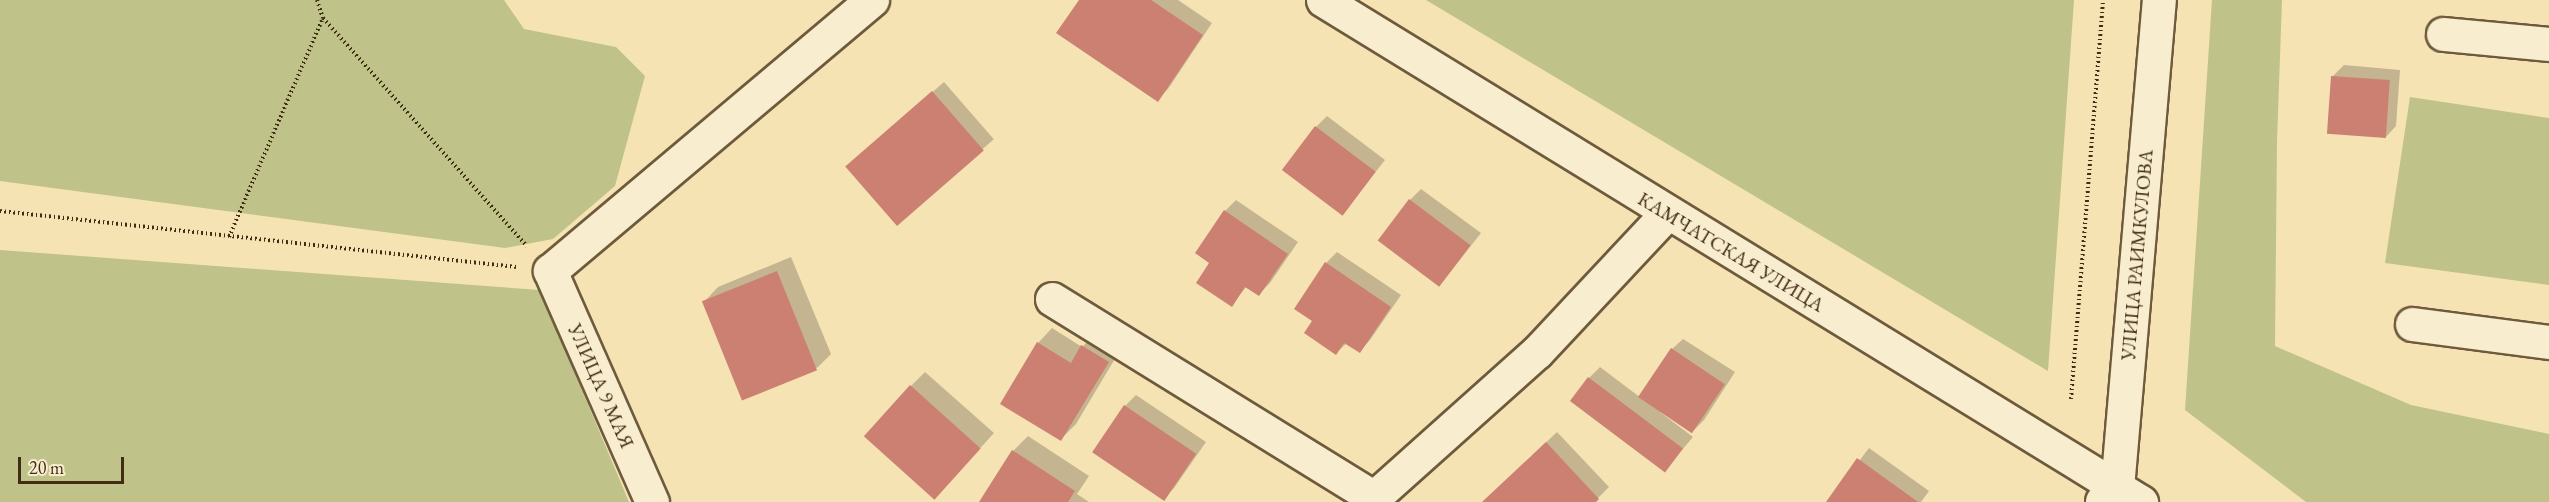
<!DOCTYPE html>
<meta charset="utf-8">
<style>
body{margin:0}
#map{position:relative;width:2549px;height:502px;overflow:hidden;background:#f5e3b4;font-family:"EB Garamond",serif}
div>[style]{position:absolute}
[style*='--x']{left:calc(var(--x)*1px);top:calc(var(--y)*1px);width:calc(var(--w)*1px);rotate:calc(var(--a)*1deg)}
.green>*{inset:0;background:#bfc38a}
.shadow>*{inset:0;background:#0003;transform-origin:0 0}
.building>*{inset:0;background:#cc8071;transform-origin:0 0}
.path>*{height:4px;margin-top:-2px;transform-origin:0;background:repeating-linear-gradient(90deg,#412d14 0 1.5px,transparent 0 4.5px)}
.roads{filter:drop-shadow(2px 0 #6e5a3c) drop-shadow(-2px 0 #6e5a3c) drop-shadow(0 2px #6e5a3c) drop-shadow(0 -2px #6e5a3c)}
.minor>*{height:33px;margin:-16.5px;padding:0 16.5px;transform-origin:16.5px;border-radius:16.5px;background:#f8edce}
span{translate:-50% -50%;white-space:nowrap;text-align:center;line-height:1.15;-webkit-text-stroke:5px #f8edce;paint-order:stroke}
.street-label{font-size:20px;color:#412d14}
.scale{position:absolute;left:18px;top:457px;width:106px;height:27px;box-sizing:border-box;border:3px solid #412d14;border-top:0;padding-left:8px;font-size:18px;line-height:21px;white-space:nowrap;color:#412d14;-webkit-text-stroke:4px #f8edce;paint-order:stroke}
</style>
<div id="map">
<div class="green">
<i style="clip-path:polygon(0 0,504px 0,524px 29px,616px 47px,645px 76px,615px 186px,553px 239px,505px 248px,0 181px)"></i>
<i style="clip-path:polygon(1426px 0,2074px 0,2048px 371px)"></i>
<i style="clip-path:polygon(2212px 0,2282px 0,2277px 141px,2275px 346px,2411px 405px,2549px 434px,2549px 502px,2306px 502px,2185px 410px)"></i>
<i style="clip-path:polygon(2410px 97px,2549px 118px,2549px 285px,2385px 263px)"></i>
<i style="clip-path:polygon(0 250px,540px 290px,629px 502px,0 502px)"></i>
</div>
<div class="shadow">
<i style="clip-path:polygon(1081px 0,1178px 0,1212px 23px,1168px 89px,1157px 100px)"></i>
<i style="clip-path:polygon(2344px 65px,2400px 70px,2396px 126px,2385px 138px,2333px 76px)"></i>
<i style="left:944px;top:82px;width:76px;height:113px;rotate:49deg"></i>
<i style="clip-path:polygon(1327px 116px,1385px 160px,1343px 213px,1316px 127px)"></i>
<i style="clip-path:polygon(1421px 189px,1481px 233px,1440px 285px,1410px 200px)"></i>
<i style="clip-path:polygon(1236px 200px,1298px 242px,1270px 283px,1259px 294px,1247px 286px,1231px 305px,1211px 262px,1225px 211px)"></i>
<i style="clip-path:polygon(1337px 252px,1401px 295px,1370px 340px,1360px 351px,1347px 343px,1336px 353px,1314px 321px,1326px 263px)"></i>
<i style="clip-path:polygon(791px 257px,831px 354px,817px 368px,704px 302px,718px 287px)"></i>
<i style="clip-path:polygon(1052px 328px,1082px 347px,1097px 332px,1122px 347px,1076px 424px,1061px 439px,1038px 343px)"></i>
<i style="clip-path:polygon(1683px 339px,1735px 372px,1704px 420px,1693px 431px,1662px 410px,1660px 412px,1693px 437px,1666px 469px,1589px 378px,1600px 367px,1641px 398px,1672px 349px)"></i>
<i style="clip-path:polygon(925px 372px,994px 433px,935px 498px,911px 386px)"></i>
<i style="clip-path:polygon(1136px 395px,1206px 442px,1174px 488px,1163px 499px,1094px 452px,1125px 406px)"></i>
<i style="clip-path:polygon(1557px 432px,1609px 487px,1594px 502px,1483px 502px)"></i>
<i style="clip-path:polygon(1028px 436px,1089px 476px,1077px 494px,1089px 502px,980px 502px,1013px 451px)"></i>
<i style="clip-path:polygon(1869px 448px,1929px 491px,1921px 502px,1828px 502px)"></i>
</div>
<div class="building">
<i style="clip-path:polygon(1079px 0,1151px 0,1203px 35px,1158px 102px,1056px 33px)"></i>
<i style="left:2331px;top:76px;width:59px;height:58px;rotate:4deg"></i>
<i style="left:932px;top:91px;width:79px;height:115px;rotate:49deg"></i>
<i style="left:1315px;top:126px;width:76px;height:55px;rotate:37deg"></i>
<i style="left:1409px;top:199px;width:77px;height:52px;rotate:37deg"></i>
<i style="clip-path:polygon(1224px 210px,1288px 254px,1259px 296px,1245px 287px,1232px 307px,1196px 283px,1209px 263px,1195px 253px)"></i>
<i style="clip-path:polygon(1325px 262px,1391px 307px,1360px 353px,1344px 343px,1336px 355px,1304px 333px,1312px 321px,1294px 309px)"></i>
<i style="left:777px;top:271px;width:107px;height:81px;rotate:68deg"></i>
<i style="clip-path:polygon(1037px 342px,1071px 363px,1081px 345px,1109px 362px,1061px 441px,1000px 404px)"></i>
<i style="left:1671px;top:348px;width:65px;height:59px;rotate:34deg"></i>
<i style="left:1588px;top:377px;width:119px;height:30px;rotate:37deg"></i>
<i style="left:910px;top:385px;width:95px;height:69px;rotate:42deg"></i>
<i style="left:1124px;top:405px;width:87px;height:57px;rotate:34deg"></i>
<i style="clip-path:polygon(1546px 442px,1599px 499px,1596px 502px,1482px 502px)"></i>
<i style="clip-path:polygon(1012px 450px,1075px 491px,1068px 502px,979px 502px)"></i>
<i style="clip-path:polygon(1857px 458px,1918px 502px,1826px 502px)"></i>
</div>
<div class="path">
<i style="--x:317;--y:0;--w:19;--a:72"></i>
<i style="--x:323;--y:18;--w:306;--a:48.2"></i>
<i style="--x:0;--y:211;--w:519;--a:6.19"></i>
<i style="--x:229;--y:237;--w:238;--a:-66.8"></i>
<i style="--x:2071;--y:399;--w:400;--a:-85.4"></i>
</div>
<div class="roads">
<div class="minor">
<i style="--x:1323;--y:0;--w:960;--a:31.54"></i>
<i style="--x:2443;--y:34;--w:106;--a:5.4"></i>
<i style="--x:1052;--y:299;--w:379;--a:31.7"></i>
<i style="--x:2412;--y:324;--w:138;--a:7.5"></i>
<i style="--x:2102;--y:501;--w:20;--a:-41"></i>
<i style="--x:2117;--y:488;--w:490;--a:-85.1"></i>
<i style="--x:652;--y:502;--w:253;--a:-113.8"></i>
<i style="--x:550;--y:271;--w:421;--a:-40.1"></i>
<i style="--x:1369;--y:502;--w:225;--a:-41.8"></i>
<i style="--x:1537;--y:352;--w:190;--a:-46.9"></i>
</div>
</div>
<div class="street-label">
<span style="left:1731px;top:252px;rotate:31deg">КАМЧАТСКАЯ УЛИЦА</span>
<span style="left:2137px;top:255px;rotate:-85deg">УЛИЦА РАИМКУЛОВА</span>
<span style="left:601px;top:386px;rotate:66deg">УЛИЦА 9 МАЯ</span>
</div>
<div class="scale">20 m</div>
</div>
